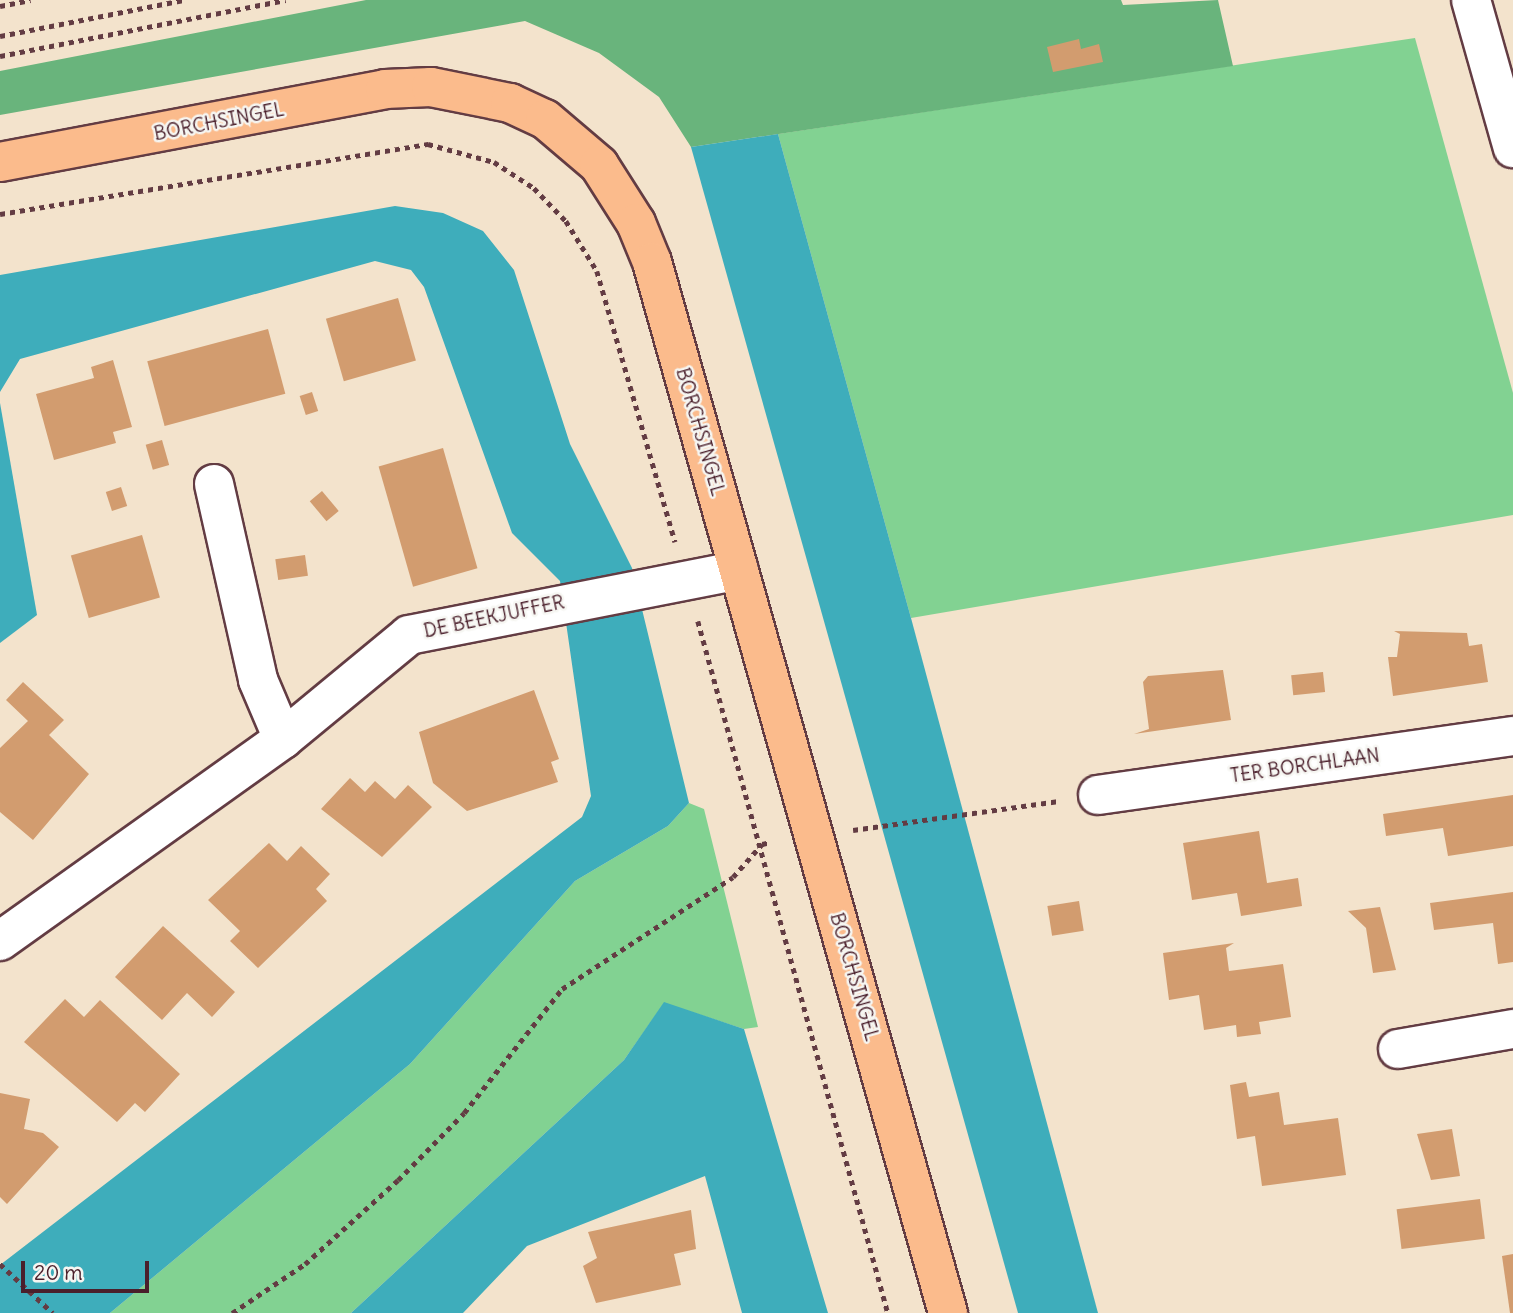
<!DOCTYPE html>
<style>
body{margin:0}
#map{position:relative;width:1513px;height:1313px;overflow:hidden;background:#f3e3cc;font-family:Delius,sans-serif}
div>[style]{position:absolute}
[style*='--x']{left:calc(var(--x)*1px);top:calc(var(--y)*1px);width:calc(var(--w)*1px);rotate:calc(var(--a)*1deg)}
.green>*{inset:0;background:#82d292}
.forest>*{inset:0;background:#69b47c}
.water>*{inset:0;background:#3eadbb}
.building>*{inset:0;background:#d29c6f;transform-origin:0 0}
.path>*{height:4.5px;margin-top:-2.25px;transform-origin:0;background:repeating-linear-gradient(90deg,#633c43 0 5px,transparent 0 10px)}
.roads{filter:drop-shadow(2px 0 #633c43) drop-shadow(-2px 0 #633c43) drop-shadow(0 2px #633c43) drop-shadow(0 -2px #633c43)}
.minor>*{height:38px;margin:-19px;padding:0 19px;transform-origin:19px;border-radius:19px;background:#fff}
.major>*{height:38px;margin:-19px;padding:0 19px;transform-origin:19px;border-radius:19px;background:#fbbb8c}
span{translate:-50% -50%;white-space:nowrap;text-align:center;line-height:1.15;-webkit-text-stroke:5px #f6f6f2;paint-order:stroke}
.street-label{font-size:19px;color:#4a1f2b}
.scale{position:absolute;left:21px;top:1261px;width:128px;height:32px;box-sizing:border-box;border:4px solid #4a1f2b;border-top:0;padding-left:9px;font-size:21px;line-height:24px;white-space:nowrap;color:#4a1f2b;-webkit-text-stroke:5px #f6f6f2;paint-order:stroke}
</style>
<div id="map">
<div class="green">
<i style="clip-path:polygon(1415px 38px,1513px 393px,1513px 515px,911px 618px,778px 134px)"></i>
<i style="clip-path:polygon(689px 803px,704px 809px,758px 1027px,744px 1029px,664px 1003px,624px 1060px,351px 1313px,110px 1313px,410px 1064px,575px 881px,668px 826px)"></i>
</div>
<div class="forest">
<i style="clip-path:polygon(366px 0,1121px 0,1123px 5px,1218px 0,1233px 66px,691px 147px,659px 97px,599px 53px,525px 21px,0 115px,0 71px)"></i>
</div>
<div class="water">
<i style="clip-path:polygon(778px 134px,911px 618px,1098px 1313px,1018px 1313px,691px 147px)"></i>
<i style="clip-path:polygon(395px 206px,443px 213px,483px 231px,514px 270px,570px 444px,632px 568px,689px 803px,668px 826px,575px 881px,410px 1064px,110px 1313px,0 1313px,0 1265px,582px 817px,591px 796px,560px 581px,512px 533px,424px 287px,411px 270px,375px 261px,20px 359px,0 392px,0 275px)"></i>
<i style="clip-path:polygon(0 403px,37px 615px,0 643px)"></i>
<i style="clip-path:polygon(664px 1002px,744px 1029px,828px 1313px,742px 1313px,705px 1176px,527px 1246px,463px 1313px,351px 1313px,624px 1060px)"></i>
</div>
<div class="building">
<i style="clip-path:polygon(1079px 39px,1081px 49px,1099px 44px,1103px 62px,1053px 72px,1047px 47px)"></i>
<i style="left:398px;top:298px;width:65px;height:75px;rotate:74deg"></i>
<i style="left:268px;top:329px;width:67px;height:125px;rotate:75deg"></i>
<i style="clip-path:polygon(113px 360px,132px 427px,113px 432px,116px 443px,54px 460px,36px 394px,94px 378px,91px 367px)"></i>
<i style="left:312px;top:392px;width:20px;height:13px;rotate:72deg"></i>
<i style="left:162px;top:440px;width:26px;height:17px;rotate:74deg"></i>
<i style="left:443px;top:448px;width:125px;height:67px;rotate:74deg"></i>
<i style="left:121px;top:487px;width:20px;height:16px;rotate:72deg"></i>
<i style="left:322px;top:491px;width:26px;height:16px;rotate:50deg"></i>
<i style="left:142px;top:535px;width:65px;height:74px;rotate:74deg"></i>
<i style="left:305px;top:555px;width:21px;height:30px;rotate:82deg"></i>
<i style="clip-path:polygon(1394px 631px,1467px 633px,1469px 646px,1482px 644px,1488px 682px,1393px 696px,1388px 657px,1397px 657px,1400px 634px)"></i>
<i style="clip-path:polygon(1223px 670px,1231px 720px,1134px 734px,1149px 729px,1143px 682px,1148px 676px)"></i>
<i style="left:1323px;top:672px;width:20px;height:32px;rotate:84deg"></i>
<i style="clip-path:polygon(23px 682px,64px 720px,49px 735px,89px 774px,33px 840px,0 812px,0 748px,28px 721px,6px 700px)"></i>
<i style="clip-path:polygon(534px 690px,559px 759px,551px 762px,558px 782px,467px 811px,433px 783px,419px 732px)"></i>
<i style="clip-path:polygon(350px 778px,365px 792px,375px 781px,395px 799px,408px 785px,432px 807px,382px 857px,321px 809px)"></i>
<i style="clip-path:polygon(1513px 795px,1513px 846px,1448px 856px,1443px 828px,1386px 836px,1383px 814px)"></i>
<i style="clip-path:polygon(1259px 831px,1267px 883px,1298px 878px,1302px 906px,1241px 916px,1237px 893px,1192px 900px,1183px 843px)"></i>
<i style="clip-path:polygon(269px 843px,287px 861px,301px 846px,330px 874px,316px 889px,327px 901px,258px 968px,230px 941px,240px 931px,208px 900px)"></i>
<i style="clip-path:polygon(1513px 892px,1513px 962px,1498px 964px,1493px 923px,1434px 930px,1430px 903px)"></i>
<i style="left:1079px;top:901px;width:30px;height:32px;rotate:81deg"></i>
<i style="clip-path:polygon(1380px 907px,1396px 970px,1373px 973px,1366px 928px,1348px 911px)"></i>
<i style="clip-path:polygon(163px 926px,235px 992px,212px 1017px,187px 993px,162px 1020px,115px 977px)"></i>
<i style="clip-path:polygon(1234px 943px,1226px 948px,1229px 971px,1283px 964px,1291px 1017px,1259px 1022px,1261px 1034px,1237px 1037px,1236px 1025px,1204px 1030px,1199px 995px,1169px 1000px,1163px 953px)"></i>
<i style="clip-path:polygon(65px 999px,84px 1017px,100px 1000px,180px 1074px,145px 1112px,135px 1103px,117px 1122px,24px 1042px)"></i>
<i style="clip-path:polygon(1246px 1082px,1249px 1097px,1279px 1092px,1284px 1125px,1338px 1118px,1346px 1175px,1262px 1186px,1255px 1136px,1237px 1139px,1230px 1085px)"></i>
<i style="clip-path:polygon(0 1093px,30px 1099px,24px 1129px,43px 1133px,59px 1147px,7px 1204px,0 1197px)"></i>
<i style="clip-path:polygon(1452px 1129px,1460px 1176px,1431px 1180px,1417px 1134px)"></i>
<i style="left:1480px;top:1199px;width:40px;height:84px;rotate:83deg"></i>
<i style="clip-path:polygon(691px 1210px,696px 1249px,674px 1254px,681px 1285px,596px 1303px,583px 1266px,597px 1258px,588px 1232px)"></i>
<i style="clip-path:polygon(1513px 1254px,1513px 1313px,1510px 1313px,1502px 1256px)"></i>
</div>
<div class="path">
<i style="--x:0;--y:6;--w:31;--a:-11"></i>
<i style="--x:0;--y:36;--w:187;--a:-11.1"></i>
<i style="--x:0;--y:56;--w:291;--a:-11.1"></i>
<i style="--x:0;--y:214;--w:434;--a:-9.3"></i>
<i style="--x:428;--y:144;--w:68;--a:15.3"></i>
<i style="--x:494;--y:162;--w:48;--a:33"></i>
<i style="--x:534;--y:188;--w:46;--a:45.9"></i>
<i style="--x:566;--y:221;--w:59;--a:58.2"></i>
<i style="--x:597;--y:271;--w:282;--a:73.9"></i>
<i style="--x:698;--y:621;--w:718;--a:74.65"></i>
<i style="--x:853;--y:830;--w:208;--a:-8"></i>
<i style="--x:0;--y:1264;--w:72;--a:42.8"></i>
<i style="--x:232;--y:1313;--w:88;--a:-33.9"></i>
<i style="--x:305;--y:1264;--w:125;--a:-42.1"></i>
<i style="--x:398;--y:1180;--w:94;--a:-45.4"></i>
<i style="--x:464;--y:1113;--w:158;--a:-51.7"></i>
<i style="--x:562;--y:989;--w:204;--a:-33.2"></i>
<i style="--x:733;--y:877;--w:44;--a:-48.7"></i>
<i style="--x:762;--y:844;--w:9;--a:-13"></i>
</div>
<div class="roads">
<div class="minor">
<i style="--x:1471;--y:0;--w:154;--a:74.2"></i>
<i style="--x:214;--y:484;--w:201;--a:77.3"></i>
<i style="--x:258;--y:680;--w:64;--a:67"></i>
<i style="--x:1098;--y:795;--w:419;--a:-8.1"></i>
<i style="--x:0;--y:941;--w:348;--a:-35.5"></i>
<i style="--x:283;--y:739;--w:163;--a:-39.5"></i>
<i style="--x:409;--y:635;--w:336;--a:-11.1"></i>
<i style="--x:1398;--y:1049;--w:117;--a:-9.9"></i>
</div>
<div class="major">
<i style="--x:0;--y:162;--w:392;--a:-10.7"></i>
<i style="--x:385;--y:89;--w:46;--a:-2.5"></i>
<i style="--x:431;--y:87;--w:81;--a:11.4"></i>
<i style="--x:510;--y:103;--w:38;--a:25"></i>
<i style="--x:545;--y:119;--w:71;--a:40.4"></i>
<i style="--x:599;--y:165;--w:69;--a:57.5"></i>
<i style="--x:636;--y:223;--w:42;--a:67.7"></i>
<i style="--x:652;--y:262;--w:1092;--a:74.27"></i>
</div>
</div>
<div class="street-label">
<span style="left:219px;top:122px;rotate:-11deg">BORCHSINGEL</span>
<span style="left:700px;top:432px;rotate:74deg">BORCHSINGEL</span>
<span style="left:494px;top:617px;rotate:-12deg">DE BEEKJUFFER</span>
<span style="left:1305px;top:766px;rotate:-8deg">TER BORCHLAAN</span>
<span style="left:854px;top:977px;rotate:74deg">BORCHSINGEL</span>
</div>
<div class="scale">20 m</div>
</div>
